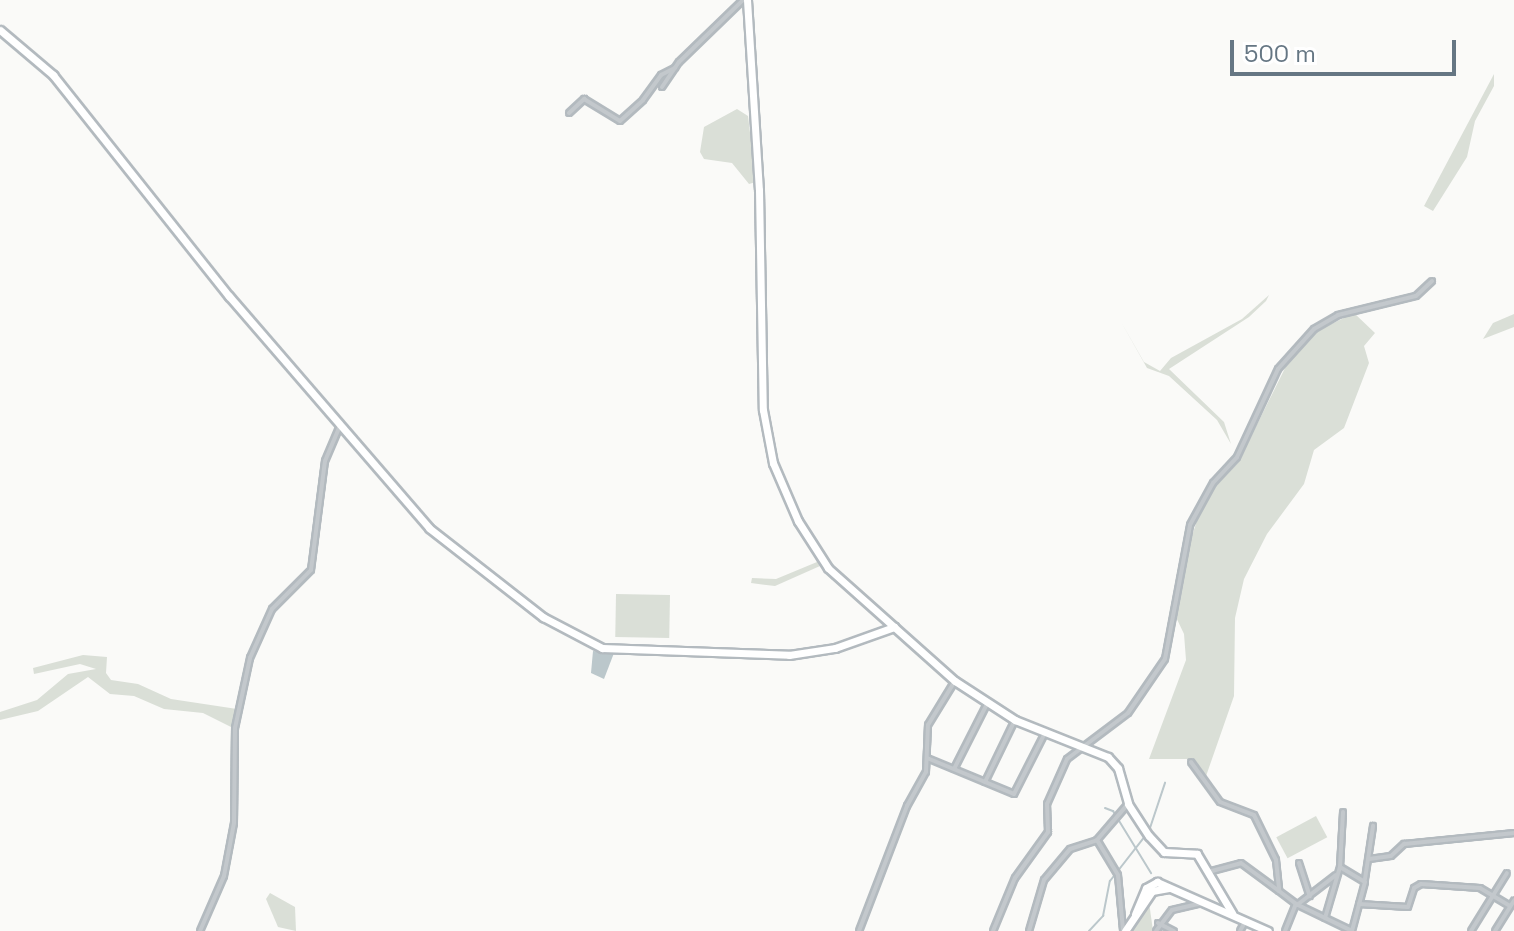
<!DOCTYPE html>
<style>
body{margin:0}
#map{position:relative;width:1514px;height:931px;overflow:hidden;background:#fafaf8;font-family:"Space Grotesk",sans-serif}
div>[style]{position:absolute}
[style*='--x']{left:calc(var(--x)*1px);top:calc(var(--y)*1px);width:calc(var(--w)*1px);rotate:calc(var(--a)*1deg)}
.green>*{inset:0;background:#dadfd7;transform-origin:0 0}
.water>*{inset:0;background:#bbc7cb}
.stream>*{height:2px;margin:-1px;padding:0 1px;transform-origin:1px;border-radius:1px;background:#bbc7cb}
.roads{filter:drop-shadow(2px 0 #b3babf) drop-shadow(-2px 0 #b3babf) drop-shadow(0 2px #b3babf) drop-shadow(0 -2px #b3babf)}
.street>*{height:4px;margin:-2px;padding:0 2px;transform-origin:2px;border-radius:2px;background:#c3c8cc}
.secondary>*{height:7px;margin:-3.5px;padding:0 3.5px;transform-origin:3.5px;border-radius:3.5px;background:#fff}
span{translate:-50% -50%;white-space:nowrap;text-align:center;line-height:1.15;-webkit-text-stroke:8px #fff;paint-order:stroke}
.scale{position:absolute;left:1230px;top:40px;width:226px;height:36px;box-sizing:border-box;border:4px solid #657683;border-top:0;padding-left:10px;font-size:24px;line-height:28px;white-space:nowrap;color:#657683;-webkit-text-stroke:6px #fff;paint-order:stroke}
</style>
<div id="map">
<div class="green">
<i style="clip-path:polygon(1494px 74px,1494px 86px,1475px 121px,1467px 157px,1433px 211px,1424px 206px)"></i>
<i style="clip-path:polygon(737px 109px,748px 116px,756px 182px,749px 184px,732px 163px,704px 159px,700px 152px,704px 127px)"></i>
<i style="clip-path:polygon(1269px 295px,1266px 301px,1249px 317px,1169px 369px,1224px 422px,1231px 444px,1217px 420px,1169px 376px,1147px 368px,1120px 320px,1144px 362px,1160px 371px,1171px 358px,1242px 319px)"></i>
<i style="clip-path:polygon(1354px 313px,1375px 333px,1364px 346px,1369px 363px,1344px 428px,1314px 450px,1304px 484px,1267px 534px,1244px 579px,1235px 618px,1234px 696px,1205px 779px,1191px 759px,1149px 759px,1186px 660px,1184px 634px,1175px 615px,1186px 553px,1200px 512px,1212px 490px,1238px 463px,1291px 356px,1315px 332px)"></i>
<i style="clip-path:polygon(1514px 314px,1514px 327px,1483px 339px,1493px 323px)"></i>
<i style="clip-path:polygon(788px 506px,834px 578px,832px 580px,820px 566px,775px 586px,751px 583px,752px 578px,776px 579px,817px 562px)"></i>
<i style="left:670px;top:595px;width:43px;height:54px;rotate:91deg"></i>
<i style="clip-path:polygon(83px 655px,107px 657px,106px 673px,111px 680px,138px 684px,171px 699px,237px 709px,233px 728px,203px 713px,164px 709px,134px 696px,110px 694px,88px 677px,38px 711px,0 720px,0 712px,37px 700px,68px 674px,96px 669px,80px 664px,34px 674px,33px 668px)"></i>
<i style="left:1316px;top:816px;width:24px;height:45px;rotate:62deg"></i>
<i style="clip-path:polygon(270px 893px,295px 907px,296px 931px,278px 927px,266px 899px)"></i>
<i style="clip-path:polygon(1149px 902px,1153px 931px,1129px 931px,1131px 926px)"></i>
</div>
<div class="water">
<i style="clip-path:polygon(593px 651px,614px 653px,604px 679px,591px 673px)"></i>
</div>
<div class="stream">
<i style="--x:1105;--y:808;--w:9;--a:21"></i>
<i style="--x:1113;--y:811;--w:73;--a:58.5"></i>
<i style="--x:1149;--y:831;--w:51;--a:-71.6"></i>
<i style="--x:1089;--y:931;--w:21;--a:-47"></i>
<i style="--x:1103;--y:916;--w:36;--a:-79"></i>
<i style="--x:1110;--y:881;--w:57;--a:-52.1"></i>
</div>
<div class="roads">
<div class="street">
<i style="--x:662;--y:87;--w:30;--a:-56"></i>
<i style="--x:679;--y:62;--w:89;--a:-44.1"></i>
<i style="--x:569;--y:113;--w:21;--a:-43"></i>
<i style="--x:584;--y:99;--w:42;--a:31.4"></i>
<i style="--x:620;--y:121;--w:31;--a:-42"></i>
<i style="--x:643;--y:100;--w:31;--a:-54"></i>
<i style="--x:661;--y:75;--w:16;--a:-27"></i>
<i style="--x:927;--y:758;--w:94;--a:22.5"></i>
<i style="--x:1014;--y:794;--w:68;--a:-63.1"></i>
<i style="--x:1191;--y:762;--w:49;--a:54.1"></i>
<i style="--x:1220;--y:802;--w:36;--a:21"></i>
<i style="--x:1254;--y:815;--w:50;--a:63.9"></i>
<i style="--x:1276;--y:860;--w:31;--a:84"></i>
<i style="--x:1279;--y:891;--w:21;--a:37"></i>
<i style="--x:954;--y:769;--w:73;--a:-63.1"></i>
<i style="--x:985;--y:782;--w:69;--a:-64.2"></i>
<i style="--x:1343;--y:812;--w:55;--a:93.1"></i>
<i style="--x:1340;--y:867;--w:29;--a:31"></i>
<i style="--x:1365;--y:882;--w:51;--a:104.9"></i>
<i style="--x:1369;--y:859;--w:22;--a:-8"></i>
<i style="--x:1391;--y:856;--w:18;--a:-43"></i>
<i style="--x:1404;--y:844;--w:111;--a:-5.7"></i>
<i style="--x:1299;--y:863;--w:35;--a:72"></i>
<i style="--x:1208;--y:872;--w:34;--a:-15"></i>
<i style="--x:1241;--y:863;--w:47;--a:36.4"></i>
<i style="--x:1365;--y:879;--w:54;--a:-81.4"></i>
<i style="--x:1359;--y:904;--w:49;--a:3.5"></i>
<i style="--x:1408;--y:907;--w:20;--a:-72"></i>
<i style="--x:1414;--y:888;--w:8;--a:-30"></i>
<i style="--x:1421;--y:884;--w:59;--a:3.9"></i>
<i style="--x:1480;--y:888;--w:35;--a:31"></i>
<i style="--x:1297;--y:905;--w:49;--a:-37.6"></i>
<i style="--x:1325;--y:918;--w:53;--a:-73.6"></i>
<i style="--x:1158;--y:923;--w:18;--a:27"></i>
<i style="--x:1123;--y:930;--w:55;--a:-95.2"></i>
<i style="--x:1118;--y:875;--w:41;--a:-121"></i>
<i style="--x:1097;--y:840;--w:48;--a:-49.3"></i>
<i style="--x:200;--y:931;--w:60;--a:-66.4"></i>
<i style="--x:224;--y:876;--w:54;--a:-79.3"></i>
<i style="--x:234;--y:823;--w:95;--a:-89.4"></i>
<i style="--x:235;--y:728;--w:72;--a:-77.9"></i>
<i style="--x:250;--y:658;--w:54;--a:-65.8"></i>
<i style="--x:272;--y:609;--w:55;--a:-45"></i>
<i style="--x:311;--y:570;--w:110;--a:-82.7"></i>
<i style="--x:325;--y:461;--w:39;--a:-67"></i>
<i style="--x:859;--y:931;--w:134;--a:-69"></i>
<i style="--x:907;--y:806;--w:39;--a:-61"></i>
<i style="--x:926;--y:772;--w:47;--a:-87.6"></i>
<i style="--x:928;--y:725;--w:52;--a:-58.5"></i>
<i style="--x:993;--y:931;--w:57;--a:-67.5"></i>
<i style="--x:1015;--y:878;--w:57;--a:-54.3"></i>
<i style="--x:1048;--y:832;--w:28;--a:-92"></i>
<i style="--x:1047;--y:804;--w:49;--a:-66"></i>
<i style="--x:1067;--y:759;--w:76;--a:-37"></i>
<i style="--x:1128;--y:713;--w:65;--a:-55.6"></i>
<i style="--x:1165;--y:659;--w:136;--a:-79.4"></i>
<i style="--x:1190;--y:525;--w:48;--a:-61.3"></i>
<i style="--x:1213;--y:483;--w:35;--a:-47"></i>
<i style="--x:1237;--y:457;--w:97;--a:-65"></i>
<i style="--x:1278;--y:369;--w:54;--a:-48"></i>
<i style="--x:1314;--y:329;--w:28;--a:-30"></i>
<i style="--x:1338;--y:315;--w:80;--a:-13.7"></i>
<i style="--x:1416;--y:296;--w:22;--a:-43"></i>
<i style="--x:1029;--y:931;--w:53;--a:-73.6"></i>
<i style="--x:1044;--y:880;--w:40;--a:-50"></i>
<i style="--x:1070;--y:849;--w:28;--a:-18"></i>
<i style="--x:1156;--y:931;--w:26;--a:-53"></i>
<i style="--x:1172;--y:910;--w:32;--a:-13"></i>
<i style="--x:1240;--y:931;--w:10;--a:-61"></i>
<i style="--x:1285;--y:931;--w:29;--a:-68"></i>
<i style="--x:1296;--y:904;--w:62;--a:25.7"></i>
<i style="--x:1471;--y:931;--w:68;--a:-58.2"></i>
<i style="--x:1495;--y:931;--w:36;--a:-58"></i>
</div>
<div class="secondary">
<i style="--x:747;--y:0;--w:190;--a:86.4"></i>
<i style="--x:759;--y:190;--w:220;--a:89"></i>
<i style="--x:763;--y:410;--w:54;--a:79.3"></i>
<i style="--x:773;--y:463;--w:63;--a:66.7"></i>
<i style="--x:798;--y:521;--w:56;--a:57.4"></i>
<i style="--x:828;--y:568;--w:170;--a:41.7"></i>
<i style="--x:955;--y:681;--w:72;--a:33"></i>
<i style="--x:1015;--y:720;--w:100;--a:21.7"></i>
<i style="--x:1108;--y:757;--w:15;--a:48"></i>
<i style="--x:1118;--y:768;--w:37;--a:74"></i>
<i style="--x:1128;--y:804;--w:38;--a:57"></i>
<i style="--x:1149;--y:836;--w:22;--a:47"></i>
<i style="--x:1164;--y:852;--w:33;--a:3"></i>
<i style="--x:1197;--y:854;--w:69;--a:59.3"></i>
<i style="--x:0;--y:30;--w:70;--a:40.3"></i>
<i style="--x:53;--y:75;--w:283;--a:51.5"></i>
<i style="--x:229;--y:296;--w:306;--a:49.2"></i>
<i style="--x:429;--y:528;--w:145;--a:38"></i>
<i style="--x:543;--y:617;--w:67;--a:27.7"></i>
<i style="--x:602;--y:648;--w:187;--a:2.1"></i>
<i style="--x:789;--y:655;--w:47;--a:-8.7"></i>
<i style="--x:835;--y:648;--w:63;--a:-19.6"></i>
<i style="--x:1135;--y:914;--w:28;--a:-67"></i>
<i style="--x:1146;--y:888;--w:13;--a:-29"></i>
<i style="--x:1157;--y:882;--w:121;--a:23.8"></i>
<i style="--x:1125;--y:931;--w:48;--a:-56"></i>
<i style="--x:1152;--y:891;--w:17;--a:-10"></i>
</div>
</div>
<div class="scale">500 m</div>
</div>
